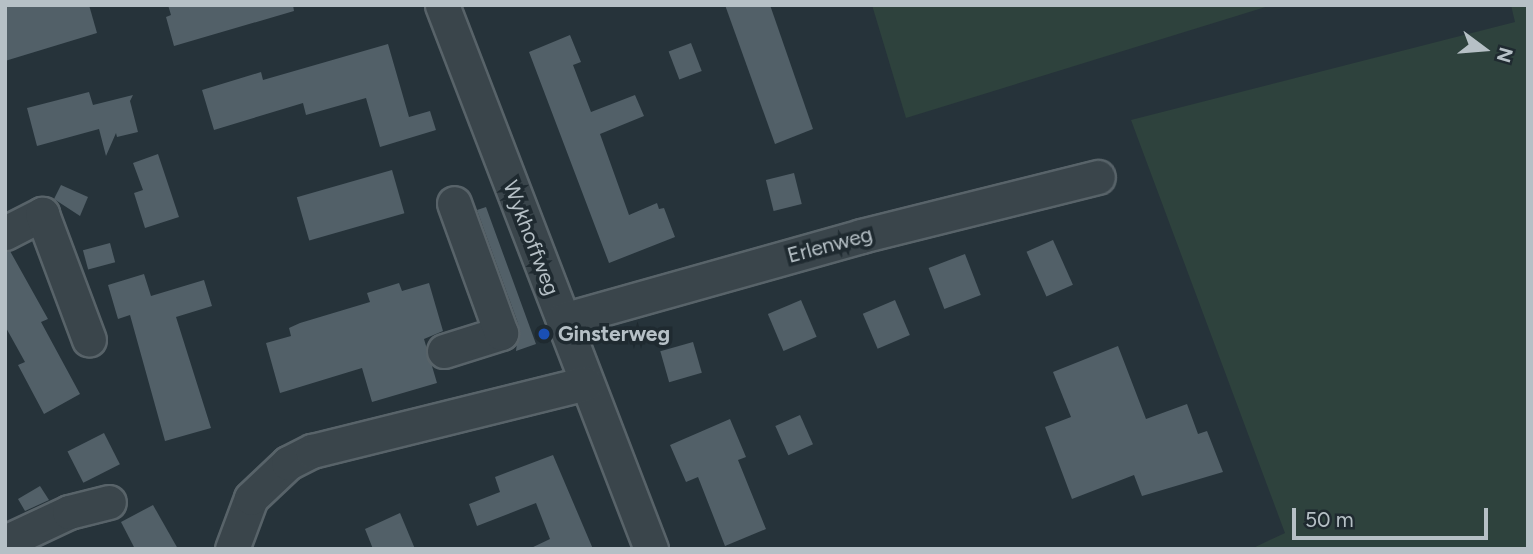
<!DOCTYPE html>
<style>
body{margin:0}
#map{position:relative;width:1533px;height:554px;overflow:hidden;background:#26333a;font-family:Figtree,sans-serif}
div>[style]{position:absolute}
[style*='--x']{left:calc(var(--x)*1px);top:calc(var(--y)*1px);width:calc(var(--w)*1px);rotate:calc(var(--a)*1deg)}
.green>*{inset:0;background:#2e423d}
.building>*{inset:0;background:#526068;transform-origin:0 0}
.roads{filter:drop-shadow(2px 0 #586369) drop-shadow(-2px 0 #586369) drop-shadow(0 2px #586369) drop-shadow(0 -2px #586369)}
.minor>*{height:33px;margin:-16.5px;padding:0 16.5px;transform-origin:16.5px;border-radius:16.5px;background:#3a454b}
.dots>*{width:19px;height:19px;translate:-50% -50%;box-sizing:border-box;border:4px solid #1f2a30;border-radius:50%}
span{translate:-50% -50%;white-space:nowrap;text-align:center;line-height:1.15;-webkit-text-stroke:7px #1f2a30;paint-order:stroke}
.street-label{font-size:21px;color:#b6c0c6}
.poi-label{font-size:21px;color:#b6c0c6;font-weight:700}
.left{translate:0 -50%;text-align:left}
.frame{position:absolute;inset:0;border:7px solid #b6c0c6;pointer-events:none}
.north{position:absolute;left:1449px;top:14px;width:70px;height:70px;-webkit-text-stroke:5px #1f2a30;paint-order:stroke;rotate:106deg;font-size:19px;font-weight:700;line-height:28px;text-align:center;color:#b6c0c6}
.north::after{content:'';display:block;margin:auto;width:24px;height:32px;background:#b6c0c6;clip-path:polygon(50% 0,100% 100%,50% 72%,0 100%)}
.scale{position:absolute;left:1292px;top:508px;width:196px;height:32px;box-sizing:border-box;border:4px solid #b6c0c6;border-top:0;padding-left:9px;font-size:21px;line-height:24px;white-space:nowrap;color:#b6c0c6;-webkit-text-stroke:5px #1f2a30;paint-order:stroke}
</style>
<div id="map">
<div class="green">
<i style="clip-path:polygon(872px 5px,1272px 5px,906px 118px)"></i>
<i style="clip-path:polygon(1511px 5px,1528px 5px,1528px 549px,1251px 549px,1285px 533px,1131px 120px,1515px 22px)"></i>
</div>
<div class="building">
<i style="clip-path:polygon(5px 5px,89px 5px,97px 33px,5px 61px)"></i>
<i style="clip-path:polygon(168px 5px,293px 5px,294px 11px,174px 46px,166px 17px,171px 15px)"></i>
<i style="clip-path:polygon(725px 5px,770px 5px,813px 129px,775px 144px)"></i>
<i style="clip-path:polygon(570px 35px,581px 62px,573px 65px,591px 112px,635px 95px,644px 116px,600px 134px,629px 215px,657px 203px,659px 209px,664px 208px,675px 237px,609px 263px,529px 52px)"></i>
<i style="left:691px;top:43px;width:30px;height:24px;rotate:69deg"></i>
<i style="clip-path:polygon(388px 44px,409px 117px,430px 111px,436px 130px,380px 147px,366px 98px,306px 115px,303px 103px,214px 130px,202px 90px,261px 72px,263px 80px)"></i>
<i style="clip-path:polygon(89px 92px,93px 105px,133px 95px,130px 101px,138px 132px,117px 137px,116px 133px,106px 156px,99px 129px,37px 146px,27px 108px)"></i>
<i style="clip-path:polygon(158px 154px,179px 217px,145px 228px,134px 193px,143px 190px,133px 163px)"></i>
<i style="left:392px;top:170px;width:45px;height:99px;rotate:74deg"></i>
<i style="left:794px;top:173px;width:32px;height:29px;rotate:76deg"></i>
<i style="clip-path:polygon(61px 185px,88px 197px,80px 216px,54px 199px)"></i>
<i style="clip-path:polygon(486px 207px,536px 344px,516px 351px,519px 326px,477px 210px)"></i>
<i style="left:1053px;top:240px;width:49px;height:29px;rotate:66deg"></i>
<i style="left:110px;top:243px;width:20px;height:28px;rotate:75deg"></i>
<i style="clip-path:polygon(10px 251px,48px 319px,41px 322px,80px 394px,44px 414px,18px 365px,25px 362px,5px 326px,5px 252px)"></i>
<i style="left:965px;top:254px;width:44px;height:39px;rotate:69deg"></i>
<i style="clip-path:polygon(144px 274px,151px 296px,204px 280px,212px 306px,176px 317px,211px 428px,165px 441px,130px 315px,118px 319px,108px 285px)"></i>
<i style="clip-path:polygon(399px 283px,402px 291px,429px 283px,443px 331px,424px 339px,437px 383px,372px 402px,362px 368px,280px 393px,266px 343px,291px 336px,289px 328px,300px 323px,370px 302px,367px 293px)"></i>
<i style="left:801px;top:300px;width:40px;height:36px;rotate:67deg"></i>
<i style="left:895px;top:300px;width:38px;height:35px;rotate:67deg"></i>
<i style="left:693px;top:342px;width:32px;height:34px;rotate:74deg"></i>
<i style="clip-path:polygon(1118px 346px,1146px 419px,1187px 404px,1198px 434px,1207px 431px,1223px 472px,1142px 496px,1134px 475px,1072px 499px,1045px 427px,1071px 417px,1053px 372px)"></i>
<i style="left:800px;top:415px;width:32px;height:27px;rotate:66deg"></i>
<i style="clip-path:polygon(730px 419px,746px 457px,738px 460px,766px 529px,725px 546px,698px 477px,686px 482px,670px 445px)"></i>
<i style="left:104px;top:433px;width:35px;height:41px;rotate:63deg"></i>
<i style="clip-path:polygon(553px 455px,593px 549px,529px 549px,550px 539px,536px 503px,477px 526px,469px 504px,500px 492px,495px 477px)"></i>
<i style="clip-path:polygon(40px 486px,49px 500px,25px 511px,18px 499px)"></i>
<i style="clip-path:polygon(153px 505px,178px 549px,135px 549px,121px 522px)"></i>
<i style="clip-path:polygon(400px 513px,415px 549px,373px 549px,365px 529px)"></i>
</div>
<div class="roads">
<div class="minor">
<i style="--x:442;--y:5;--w:583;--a:68.98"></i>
<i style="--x:5;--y:233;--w:42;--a:-27.2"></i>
<i style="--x:42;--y:214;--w:134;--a:69.5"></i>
<i style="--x:563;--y:320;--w:310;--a:-15.7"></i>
<i style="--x:861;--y:236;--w:244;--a:-14"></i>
<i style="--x:444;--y:351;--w:60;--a:-17.5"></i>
<i style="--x:501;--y:333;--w:138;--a:-109.9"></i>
<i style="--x:5;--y:542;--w:71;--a:-25.1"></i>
<i style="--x:69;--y:512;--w:41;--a:-14"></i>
<i style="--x:232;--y:549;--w:54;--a:-69.6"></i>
<i style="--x:251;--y:498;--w:51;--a:-43.4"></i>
<i style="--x:288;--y:463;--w:27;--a:-27"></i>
<i style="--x:312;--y:451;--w:282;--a:-13.9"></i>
</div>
</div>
<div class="dots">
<i style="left:544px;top:334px;background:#1a4fb4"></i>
</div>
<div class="street-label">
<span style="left:531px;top:238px;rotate:69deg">Wykhoffweg</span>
<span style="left:830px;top:245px;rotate:-15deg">Erlenweg</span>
</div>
<div class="poi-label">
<span class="left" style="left:558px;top:334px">Ginsterweg</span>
</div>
<div class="frame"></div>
<div class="north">N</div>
<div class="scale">50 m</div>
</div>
